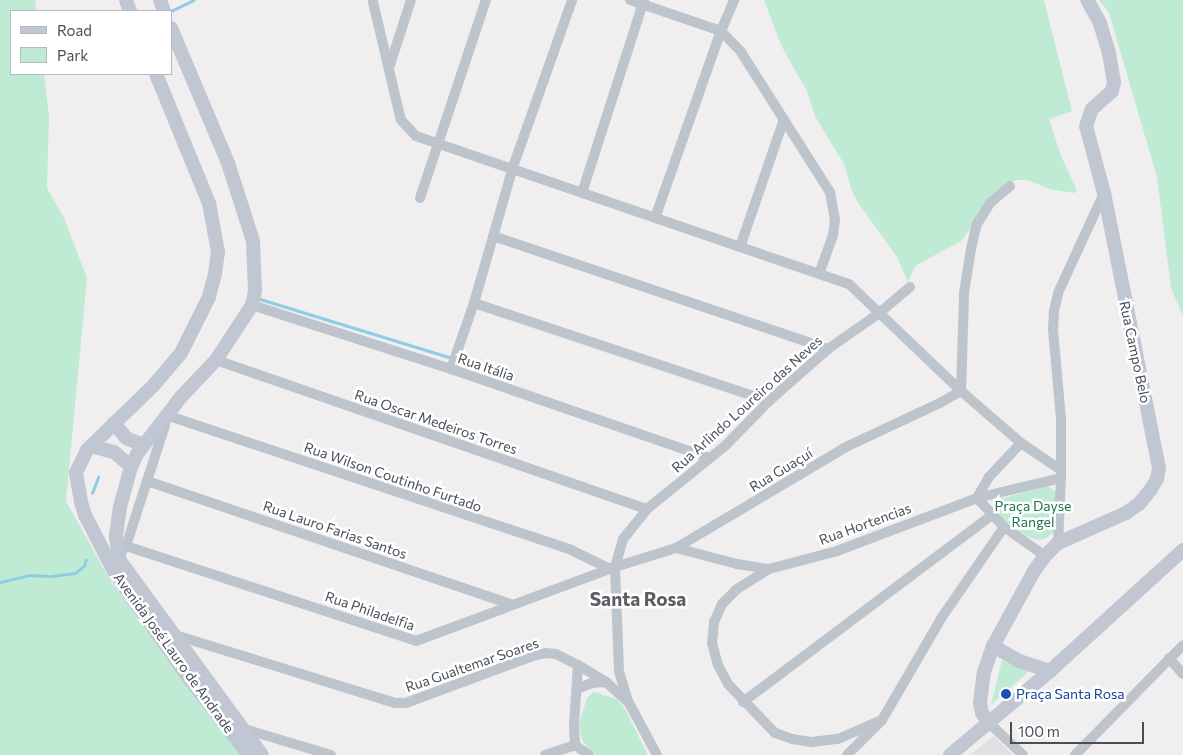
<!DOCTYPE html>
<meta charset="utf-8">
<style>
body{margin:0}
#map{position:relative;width:1183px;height:755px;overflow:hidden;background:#f0eeee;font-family:Commissioner,sans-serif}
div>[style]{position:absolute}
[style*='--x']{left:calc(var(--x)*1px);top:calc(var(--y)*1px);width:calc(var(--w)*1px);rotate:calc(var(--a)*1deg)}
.education>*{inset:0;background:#e1dfdf}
.green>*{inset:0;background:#bfebd4}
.stream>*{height:2.5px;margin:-1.25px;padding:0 1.25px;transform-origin:1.25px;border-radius:1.25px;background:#8fcce5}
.street>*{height:10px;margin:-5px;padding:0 5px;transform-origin:5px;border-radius:5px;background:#bdc4cc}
.secondary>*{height:14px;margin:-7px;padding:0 7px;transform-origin:7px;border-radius:7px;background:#c0c7d3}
.dots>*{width:14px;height:14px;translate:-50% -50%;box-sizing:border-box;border:2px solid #fff;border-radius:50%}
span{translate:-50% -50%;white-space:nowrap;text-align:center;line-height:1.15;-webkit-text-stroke:5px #fff;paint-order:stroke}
.street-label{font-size:14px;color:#474f5a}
.park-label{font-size:14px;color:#1e7551}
.transit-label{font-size:14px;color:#164399}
.left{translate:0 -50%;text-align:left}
.district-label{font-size:19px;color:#5b5e62;font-weight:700}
.legend{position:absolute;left:10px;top:10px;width:162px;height:65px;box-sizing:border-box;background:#fff;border:1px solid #b5b9bd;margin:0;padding:6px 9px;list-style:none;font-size:15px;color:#474f5a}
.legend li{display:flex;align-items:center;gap:10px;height:25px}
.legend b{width:25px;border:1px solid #b5b9bd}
.scale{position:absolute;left:1010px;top:722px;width:134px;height:22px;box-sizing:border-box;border:2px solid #474f5a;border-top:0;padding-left:6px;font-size:15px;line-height:18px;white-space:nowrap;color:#474f5a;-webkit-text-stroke:4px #fff;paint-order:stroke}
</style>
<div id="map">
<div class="education">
<i style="clip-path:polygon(994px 736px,1013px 755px,970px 755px)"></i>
</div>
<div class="green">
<i style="clip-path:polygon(0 0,35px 0,36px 11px,11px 11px,11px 74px,44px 74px,49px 115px,47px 188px,64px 218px,87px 278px,66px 501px,111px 582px,246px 755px,0 755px)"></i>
<i style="clip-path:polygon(764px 0,1044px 0,1072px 111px,1049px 119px,1061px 156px,1077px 190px,1074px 193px,1049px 189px,1028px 180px,1016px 180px,1003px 186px,961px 241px,915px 266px,908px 282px,897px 257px,859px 204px,852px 191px,844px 164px,815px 116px,807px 91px,782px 47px)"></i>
<i style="clip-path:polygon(1099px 0,1183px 0,1183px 316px,1171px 288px,1157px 177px,1109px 13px)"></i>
<i style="clip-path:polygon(1048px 486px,1056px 492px,1055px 531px,1046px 538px,1040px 540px,1028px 537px,1000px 517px,992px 508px,996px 500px)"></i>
<i style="clip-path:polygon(1002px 660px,1028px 672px,991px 705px)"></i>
<i style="clip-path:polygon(594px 692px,617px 699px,625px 709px,648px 755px,595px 755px,591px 752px,582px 740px,579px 724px,587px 698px)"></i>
</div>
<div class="stream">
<i style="--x:171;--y:11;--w:25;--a:-26"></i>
<i style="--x:257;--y:298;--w:201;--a:17.1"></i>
<i style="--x:92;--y:493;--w:17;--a:-69"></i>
<i style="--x:0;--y:582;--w:31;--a:-13"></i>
<i style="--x:30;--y:575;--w:21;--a:3"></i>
<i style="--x:51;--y:576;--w:24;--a:-7"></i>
<i style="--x:75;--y:573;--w:11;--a:-38"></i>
<i style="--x:84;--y:566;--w:6;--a:-72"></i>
</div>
<div class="street">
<i style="--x:630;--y:0;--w:96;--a:18.8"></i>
<i style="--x:721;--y:31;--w:29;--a:46"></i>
<i style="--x:741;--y:52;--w:166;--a:57.6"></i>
<i style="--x:830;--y:192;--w:27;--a:80"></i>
<i style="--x:835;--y:219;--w:16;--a:97"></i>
<i style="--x:833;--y:235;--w:41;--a:109.7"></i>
<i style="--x:373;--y:2;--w:121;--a:76.7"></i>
<i style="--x:401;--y:120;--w:22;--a:47"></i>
<i style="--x:416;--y:136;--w:458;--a:18.9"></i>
<i style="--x:849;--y:284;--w:155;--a:43.7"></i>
<i style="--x:961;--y:391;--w:79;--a:40.9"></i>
<i style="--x:1021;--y:443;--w:48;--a:34"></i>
<i style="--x:389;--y:68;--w:71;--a:-72.1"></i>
<i style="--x:582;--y:193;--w:203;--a:-72.2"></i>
<i style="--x:420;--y:198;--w:209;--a:-71.6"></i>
<i style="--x:655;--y:218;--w:198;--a:-70.6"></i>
<i style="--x:721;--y:31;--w:34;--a:-67"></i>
<i style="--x:493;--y:236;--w:354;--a:18.6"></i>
<i style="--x:740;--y:247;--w:135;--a:-71"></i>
<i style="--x:474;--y:303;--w:311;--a:18.4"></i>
<i style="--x:252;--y:305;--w:209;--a:17.8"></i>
<i style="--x:451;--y:369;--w:273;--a:19"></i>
<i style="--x:216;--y:360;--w:456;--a:19.1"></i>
<i style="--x:451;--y:369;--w:70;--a:-70.8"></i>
<i style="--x:474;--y:303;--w:141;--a:-74"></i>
<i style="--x:513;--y:167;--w:177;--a:-70.5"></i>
<i style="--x:1021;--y:443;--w:47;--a:133.3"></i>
<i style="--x:989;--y:477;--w:24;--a:120"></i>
<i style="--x:977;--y:498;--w:40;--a:47"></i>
<i style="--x:1004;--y:527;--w:50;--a:35.3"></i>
<i style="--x:147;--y:481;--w:386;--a:18.7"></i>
<i style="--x:1058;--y:543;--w:65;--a:-87.4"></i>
<i style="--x:1061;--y:478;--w:59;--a:-90"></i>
<i style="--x:1061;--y:419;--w:89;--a:-95.1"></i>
<i style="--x:1053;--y:330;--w:19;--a:-87"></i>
<i style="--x:1054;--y:311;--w:18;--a:-77"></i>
<i style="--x:1058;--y:293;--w:110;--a:-65.3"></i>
<i style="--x:126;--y:546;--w:127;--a:-72.1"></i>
<i style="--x:165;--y:425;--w:10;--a:-84"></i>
<i style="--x:166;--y:415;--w:427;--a:18.4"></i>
<i style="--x:571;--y:550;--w:43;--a:26"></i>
<i style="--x:676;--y:548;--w:63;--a:14.7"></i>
<i style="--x:737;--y:564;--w:32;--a:9"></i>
<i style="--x:769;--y:569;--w:70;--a:-14.8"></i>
<i style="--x:837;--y:551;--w:150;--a:-20.7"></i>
<i style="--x:977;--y:498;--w:86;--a:-13.4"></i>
<i style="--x:118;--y:556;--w:13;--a:-51"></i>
<i style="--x:126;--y:546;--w:305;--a:18.1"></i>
<i style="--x:416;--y:641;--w:212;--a:-20.4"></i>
<i style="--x:615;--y:567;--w:64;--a:-17.3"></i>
<i style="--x:676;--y:548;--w:200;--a:-30.7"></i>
<i style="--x:848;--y:446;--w:102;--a:-25.1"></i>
<i style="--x:940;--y:403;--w:24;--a:-30"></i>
<i style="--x:961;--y:391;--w:98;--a:-88.2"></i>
<i style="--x:964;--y:293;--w:45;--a:-81"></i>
<i style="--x:971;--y:249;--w:26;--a:-77"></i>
<i style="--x:977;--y:224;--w:25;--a:-58"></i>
<i style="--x:990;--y:203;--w:26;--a:-40"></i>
<i style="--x:769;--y:569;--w:39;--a:148"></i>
<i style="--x:736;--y:590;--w:20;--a:135"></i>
<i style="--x:722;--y:604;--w:20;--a:114"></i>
<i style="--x:714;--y:622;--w:21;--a:95"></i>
<i style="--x:712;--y:643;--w:23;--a:75"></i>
<i style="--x:718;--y:665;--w:21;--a:62"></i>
<i style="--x:728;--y:684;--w:68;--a:46.2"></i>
<i style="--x:775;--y:733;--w:18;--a:19"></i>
<i style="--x:792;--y:739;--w:20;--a:9"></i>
<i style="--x:812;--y:742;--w:26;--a:-7"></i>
<i style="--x:838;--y:739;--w:48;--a:-23.4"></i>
<i style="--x:172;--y:634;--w:233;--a:17.2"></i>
<i style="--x:395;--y:703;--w:11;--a:0"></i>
<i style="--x:406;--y:703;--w:139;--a:-20.3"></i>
<i style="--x:536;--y:655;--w:10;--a:-11"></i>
<i style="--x:546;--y:653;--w:10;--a:6"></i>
<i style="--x:556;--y:654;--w:25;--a:27"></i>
<i style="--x:578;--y:665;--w:33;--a:31"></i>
<i style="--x:606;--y:682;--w:28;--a:42"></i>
<i style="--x:1169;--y:658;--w:21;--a:49"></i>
<i style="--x:578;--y:665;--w:61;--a:93.8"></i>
<i style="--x:574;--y:726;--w:19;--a:87"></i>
<i style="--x:575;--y:745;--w:17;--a:36"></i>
<i style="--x:577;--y:689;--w:16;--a:-22"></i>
<i style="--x:592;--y:683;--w:13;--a:-4"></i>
<i style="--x:743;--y:702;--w:311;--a:-36.9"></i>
<i style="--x:988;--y:722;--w:48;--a:43.3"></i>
<i style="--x:241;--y:728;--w:94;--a:16.7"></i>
<i style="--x:545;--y:755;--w:32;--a:-18"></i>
<i style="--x:657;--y:755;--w:61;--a:-118.2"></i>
<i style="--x:628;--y:701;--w:31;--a:-107"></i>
<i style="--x:619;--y:671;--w:104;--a:-92.2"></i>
<i style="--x:615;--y:567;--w:29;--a:-74"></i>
<i style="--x:623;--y:539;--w:38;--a:-51"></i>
<i style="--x:647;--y:509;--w:102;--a:-39"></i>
<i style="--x:726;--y:445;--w:62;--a:-45.7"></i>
<i style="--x:769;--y:401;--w:79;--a:-41.4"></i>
<i style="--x:828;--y:349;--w:61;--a:-35"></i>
<i style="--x:878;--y:314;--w:42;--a:-40.2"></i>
<i style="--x:847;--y:755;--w:49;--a:-45"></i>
<i style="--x:882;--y:720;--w:119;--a:-59.8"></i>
<i style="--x:942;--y:617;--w:109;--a:-55.4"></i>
<i style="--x:1075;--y:755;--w:154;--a:-45.5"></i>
</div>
<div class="secondary">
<i style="--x:126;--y:0;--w:12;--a:70"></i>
<i style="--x:160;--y:0;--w:12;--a:70"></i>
<i style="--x:171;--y:28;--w:147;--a:67.1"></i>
<i style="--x:228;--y:163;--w:82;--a:72.2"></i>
<i style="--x:253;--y:241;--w:50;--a:87.7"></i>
<i style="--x:255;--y:291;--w:14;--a:102"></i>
<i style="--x:252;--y:305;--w:66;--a:123.2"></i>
<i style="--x:216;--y:360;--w:51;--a:133.4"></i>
<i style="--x:181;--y:397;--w:72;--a:127.7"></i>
<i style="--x:137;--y:454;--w:14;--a:115"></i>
<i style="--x:131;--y:467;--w:41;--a:105.4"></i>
<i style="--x:120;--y:507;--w:30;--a:98"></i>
<i style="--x:116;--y:537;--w:24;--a:81"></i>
<i style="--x:120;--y:561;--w:240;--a:53.8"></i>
<i style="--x:156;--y:74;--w:139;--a:67.7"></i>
<i style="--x:209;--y:203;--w:50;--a:79.6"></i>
<i style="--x:218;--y:252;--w:22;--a:98"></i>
<i style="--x:215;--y:274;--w:24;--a:105"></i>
<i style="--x:209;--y:297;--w:63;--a:116.6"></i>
<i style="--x:181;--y:353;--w:43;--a:130.3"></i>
<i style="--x:153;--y:386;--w:92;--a:135.9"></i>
<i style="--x:87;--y:450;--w:25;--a:116"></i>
<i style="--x:76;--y:473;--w:29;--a:80"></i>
<i style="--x:81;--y:502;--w:14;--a:73"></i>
<i style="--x:85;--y:515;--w:68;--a:62.7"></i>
<i style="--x:116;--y:575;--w:130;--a:54.7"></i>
<i style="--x:191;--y:681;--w:94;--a:51.9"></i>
<i style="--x:114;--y:423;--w:19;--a:51"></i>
<i style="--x:126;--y:438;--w:18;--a:22"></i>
<i style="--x:91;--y:446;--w:24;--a:15"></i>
<i style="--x:114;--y:452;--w:23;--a:41"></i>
<i style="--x:993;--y:646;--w:30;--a:30"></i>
<i style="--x:1019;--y:661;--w:33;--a:18"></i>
<i style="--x:988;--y:722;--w:11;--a:-124"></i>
<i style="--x:982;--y:713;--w:10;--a:-101"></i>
<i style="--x:980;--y:703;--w:31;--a:-83"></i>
<i style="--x:984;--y:672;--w:28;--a:-71"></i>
<i style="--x:993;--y:646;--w:85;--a:-61.3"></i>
<i style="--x:1034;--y:571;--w:19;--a:-54"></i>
<i style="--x:1045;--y:556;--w:18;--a:-45"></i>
<i style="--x:1058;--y:543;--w:74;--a:-23.8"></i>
<i style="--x:1126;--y:513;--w:16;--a:-35"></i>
<i style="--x:1139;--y:504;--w:19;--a:-51"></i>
<i style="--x:1151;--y:489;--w:12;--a:-59"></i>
<i style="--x:1157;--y:479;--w:11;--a:-80"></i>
<i style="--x:1159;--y:468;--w:280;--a:-101.3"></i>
<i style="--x:1104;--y:193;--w:69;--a:-105"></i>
<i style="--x:1086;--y:126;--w:18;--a:-71"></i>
<i style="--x:1092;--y:109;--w:27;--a:-42"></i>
<i style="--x:1112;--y:91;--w:9;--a:-77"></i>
<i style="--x:1114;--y:82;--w:29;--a:-100"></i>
<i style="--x:1109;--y:53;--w:31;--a:-107"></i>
<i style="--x:1100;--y:23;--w:26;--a:-119"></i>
<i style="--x:950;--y:755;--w:131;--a:-40"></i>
<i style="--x:1050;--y:671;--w:180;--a:-42.3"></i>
</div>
<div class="dots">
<i style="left:1006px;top:694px;background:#1a4fb4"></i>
</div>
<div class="street-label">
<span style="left:1135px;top:352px;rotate:78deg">Rua Campo Belo</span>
<span style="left:486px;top:367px;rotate:19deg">Rua Itália</span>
<span style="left:747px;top:404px;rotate:-42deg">Rua Arlindo Loureiro das Neves</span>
<span style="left:436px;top:422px;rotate:19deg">Rua Oscar Medeiros Torres</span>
<span style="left:781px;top:470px;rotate:-31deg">Rua Guaçuí</span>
<span style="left:393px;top:477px;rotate:19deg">Rua Wilson Coutinho Furtado</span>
<span style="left:865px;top:524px;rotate:-20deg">Rua Hortencias</span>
<span style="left:335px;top:530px;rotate:19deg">Rua Lauro Farias Santos</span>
<span style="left:370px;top:611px;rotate:19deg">Rua Philadelfia</span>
<span style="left:174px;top:653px;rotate:54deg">Avenida José Lauro de Andrade</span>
<span style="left:472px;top:665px;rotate:-19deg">Rua Gualtemar Soares</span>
</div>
<div class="park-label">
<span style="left:1033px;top:514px">Praça Dayse<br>Rangel</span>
</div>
<div class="transit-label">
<span class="left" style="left:1016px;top:694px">Praça Santa Rosa</span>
</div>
<div class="district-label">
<span style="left:638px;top:599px">Santa Rosa</span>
</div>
<ul class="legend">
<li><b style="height:6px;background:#c0c7d3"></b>Road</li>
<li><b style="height:14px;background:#bfebd4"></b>Park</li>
</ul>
<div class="scale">100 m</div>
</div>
